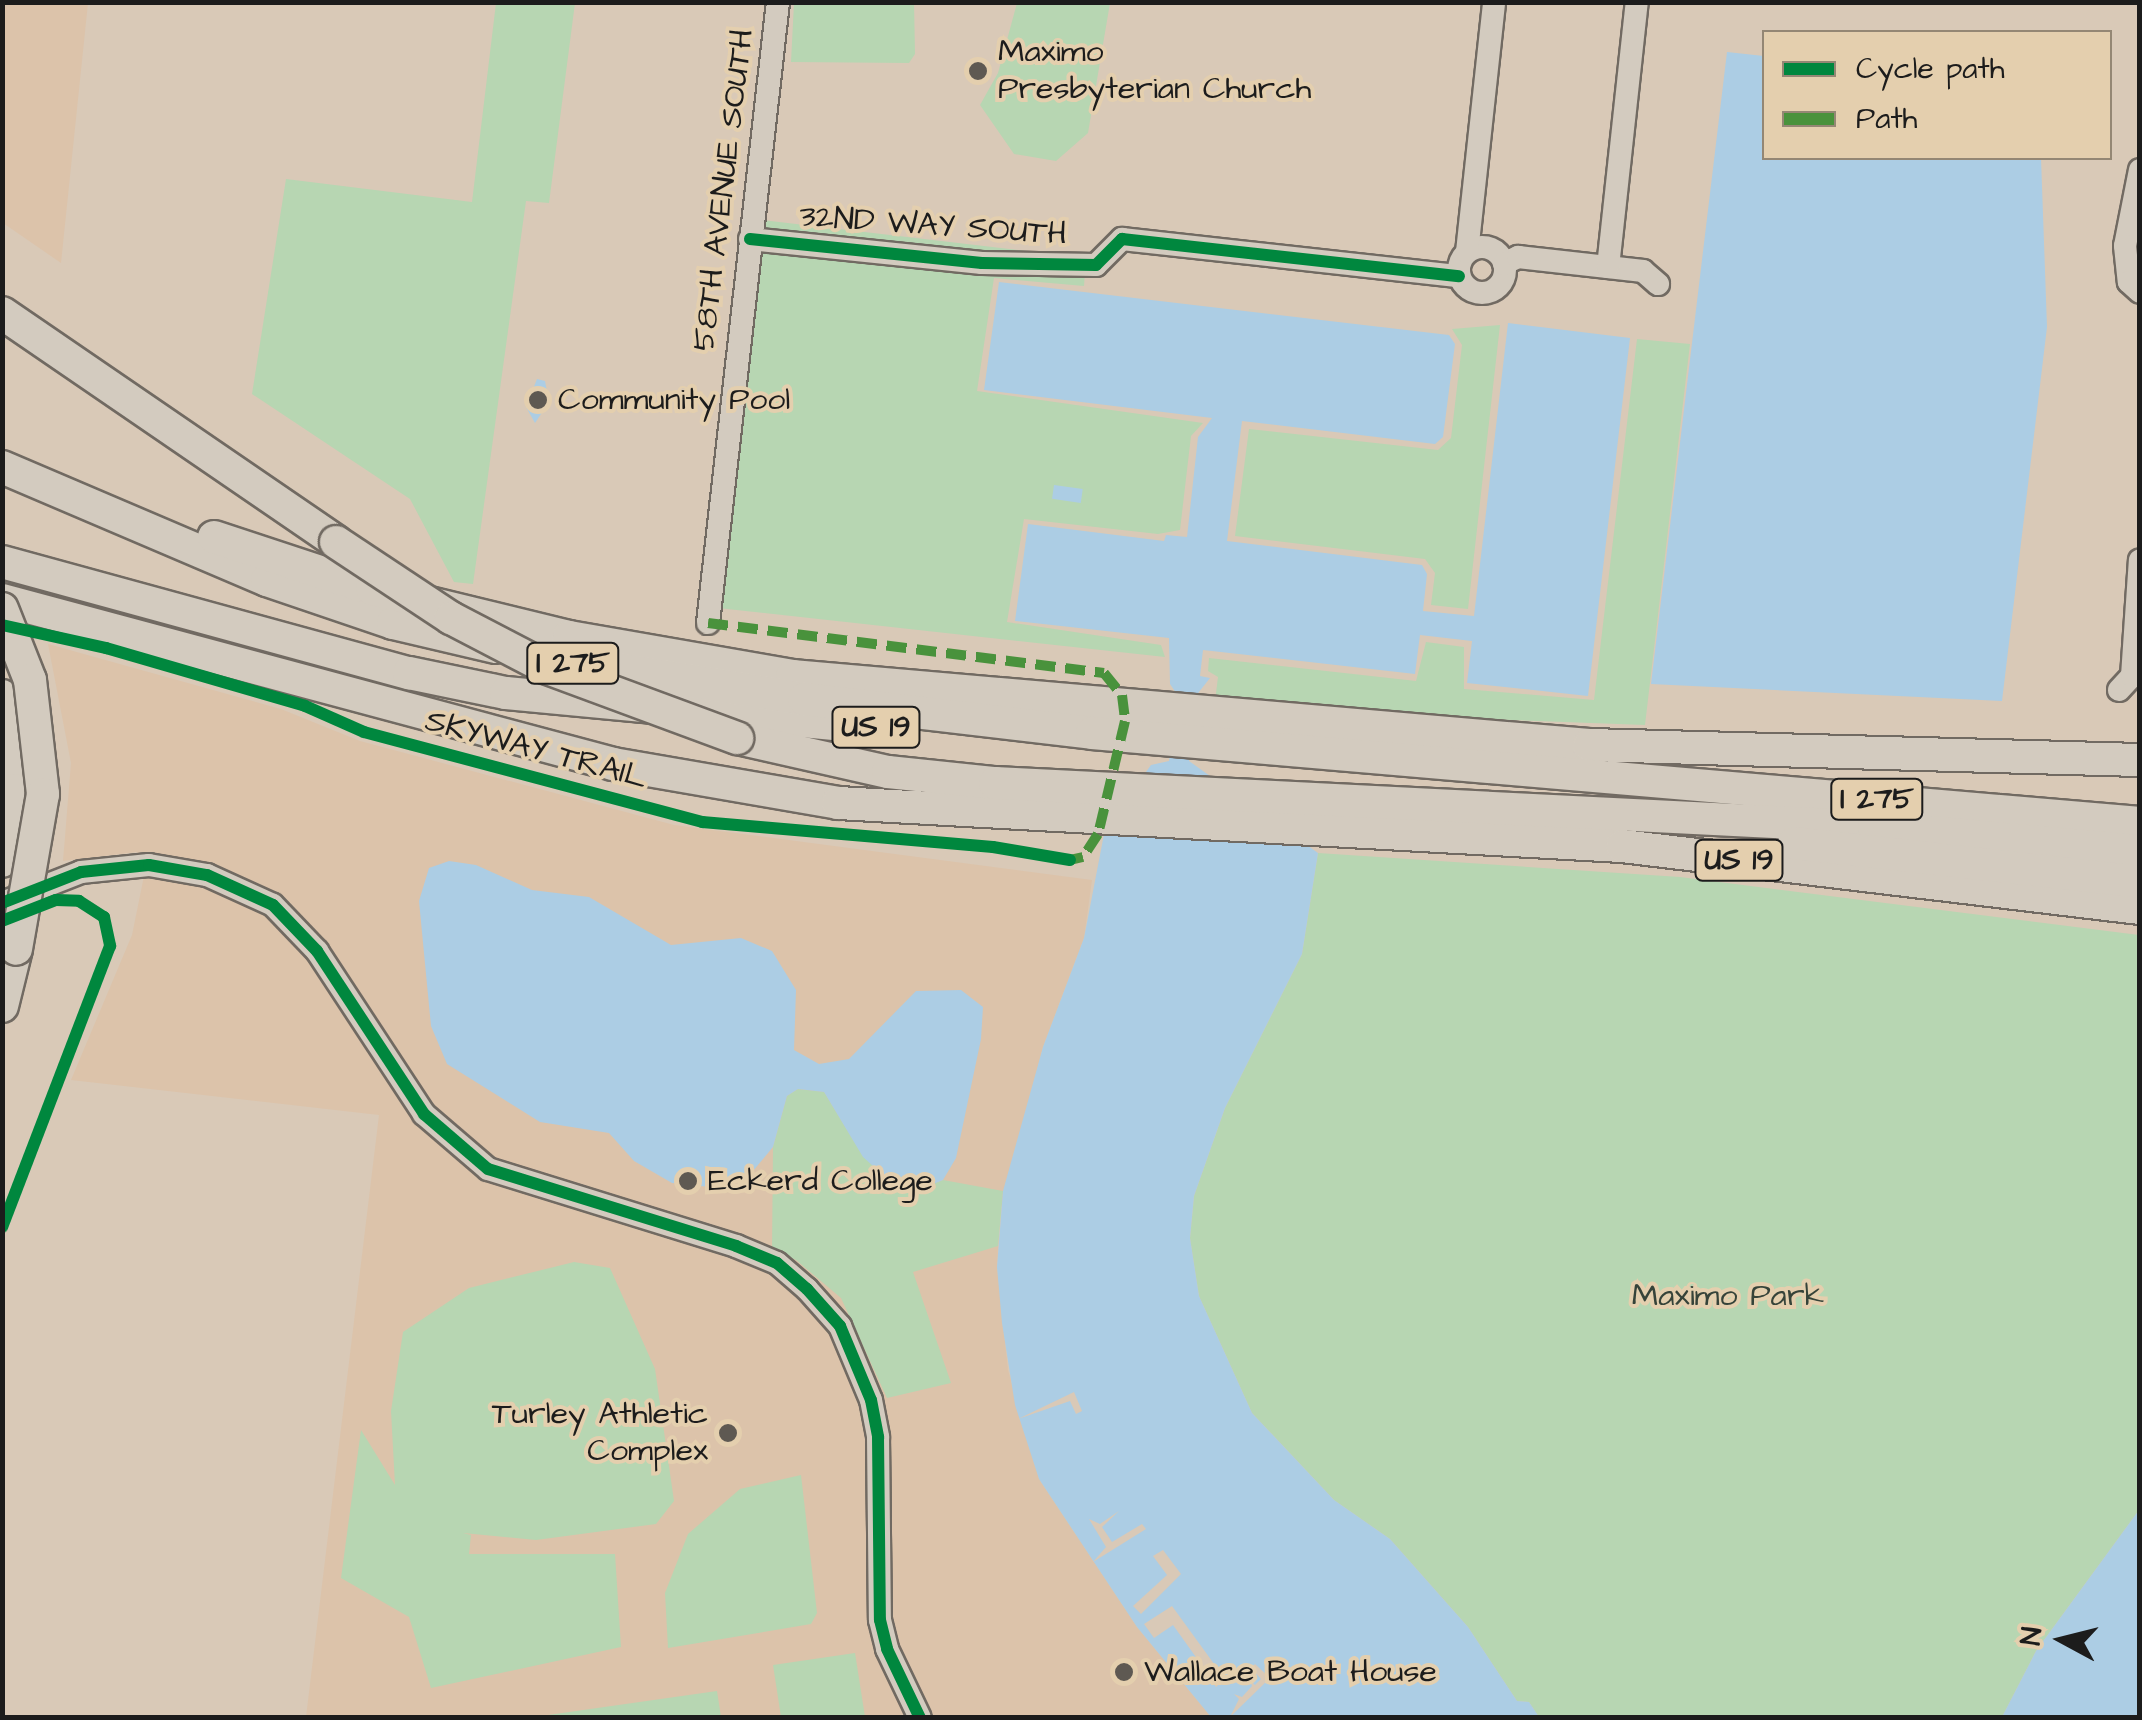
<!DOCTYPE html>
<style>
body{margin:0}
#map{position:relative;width:2142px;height:1720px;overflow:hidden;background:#d9c9b7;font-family:"Architects Daughter",sans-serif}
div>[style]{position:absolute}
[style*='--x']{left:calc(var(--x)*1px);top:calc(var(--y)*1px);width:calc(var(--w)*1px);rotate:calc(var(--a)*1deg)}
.built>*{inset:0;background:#dcc3aa}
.green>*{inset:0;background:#b7d6b2}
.water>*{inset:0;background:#accde4;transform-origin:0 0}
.pier>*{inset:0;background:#d9c9b7}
.roads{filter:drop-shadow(2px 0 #716a62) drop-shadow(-2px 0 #716a62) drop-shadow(0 2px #716a62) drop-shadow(0 -2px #716a62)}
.minor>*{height:22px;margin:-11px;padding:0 11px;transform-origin:11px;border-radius:11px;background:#d3cbbf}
.minor>.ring{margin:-11px;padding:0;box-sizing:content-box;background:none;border:22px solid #d3cbbf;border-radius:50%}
.highway>*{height:32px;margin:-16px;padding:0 16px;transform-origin:16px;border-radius:16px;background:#d3cbbf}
.bridges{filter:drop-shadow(2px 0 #716a62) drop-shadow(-2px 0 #716a62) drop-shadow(0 2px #716a62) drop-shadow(0 -2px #716a62)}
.highway-bridge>*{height:32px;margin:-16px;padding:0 16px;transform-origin:16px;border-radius:16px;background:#d3cbbf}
.quiet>*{height:10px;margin-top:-5px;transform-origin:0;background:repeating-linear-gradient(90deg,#49923c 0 20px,transparent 0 30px)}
.cycleway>*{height:12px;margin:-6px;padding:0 6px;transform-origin:6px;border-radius:6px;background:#00873e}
.dots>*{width:28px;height:28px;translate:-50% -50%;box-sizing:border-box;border:5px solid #e4cfae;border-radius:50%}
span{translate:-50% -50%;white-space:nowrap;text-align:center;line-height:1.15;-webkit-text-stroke:8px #e4cfae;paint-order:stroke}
.shield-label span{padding:2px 8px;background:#e4cfae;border:2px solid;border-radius:8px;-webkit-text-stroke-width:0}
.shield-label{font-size:30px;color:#1c1c1c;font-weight:700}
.poi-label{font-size:32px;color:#1c1c1c}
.left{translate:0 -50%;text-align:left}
.right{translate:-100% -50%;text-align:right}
.street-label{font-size:32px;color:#1c1c1c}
.park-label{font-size:32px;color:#364339}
.frame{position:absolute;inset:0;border:5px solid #1c1c1c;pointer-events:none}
.legend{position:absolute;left:1762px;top:30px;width:350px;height:130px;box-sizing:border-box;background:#e4cfae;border:2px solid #948774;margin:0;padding:12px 18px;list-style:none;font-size:30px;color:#1c1c1c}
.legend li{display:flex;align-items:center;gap:20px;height:50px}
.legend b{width:50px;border:2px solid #948774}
.north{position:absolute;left:2012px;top:1590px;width:100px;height:100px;-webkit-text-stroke:8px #e4cfae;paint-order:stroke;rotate:277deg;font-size:28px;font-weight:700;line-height:40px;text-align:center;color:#1c1c1c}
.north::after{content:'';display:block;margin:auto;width:35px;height:45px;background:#1c1c1c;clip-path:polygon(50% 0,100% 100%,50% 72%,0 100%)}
</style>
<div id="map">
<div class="built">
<i style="clip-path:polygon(2px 3px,88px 3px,61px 263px,3px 223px)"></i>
<i style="clip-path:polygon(48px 644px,281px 709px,360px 741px,674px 825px,1092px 880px,1084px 938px,1043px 1047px,1000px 1211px,997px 1267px,1008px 1370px,1039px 1479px,1137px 1627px,1211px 1717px,306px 1717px,379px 1115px,71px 1080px,132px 935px,144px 876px,137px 852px,63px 861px,71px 763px)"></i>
</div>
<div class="green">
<i style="clip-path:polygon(914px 2px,915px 54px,909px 63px,791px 62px,794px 3px)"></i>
<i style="clip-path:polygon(496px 3px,575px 3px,549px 203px,526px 201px,473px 584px,454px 582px,410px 499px,252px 394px,286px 179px,472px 202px)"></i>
<i style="clip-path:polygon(1017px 3px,1110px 3px,1088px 133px,1056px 161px,1014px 154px,980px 105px,998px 73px)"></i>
<i style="clip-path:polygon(761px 220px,1086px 258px,1084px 286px,994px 278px,977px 391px,1203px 423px,1191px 436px,1180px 530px,1158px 534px,1024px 519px,1007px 622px,1161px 645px,1165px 657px,718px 608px)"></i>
<i style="clip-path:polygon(1500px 325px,1468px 609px,1431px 605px,1435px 573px,1425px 559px,1235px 536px,1249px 429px,1438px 450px,1451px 438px,1462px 345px,1452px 329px)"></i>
<i style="clip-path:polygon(1637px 339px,1690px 344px,1645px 725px,1214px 709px,1218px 677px,1208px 671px,1209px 658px,1416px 681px,1426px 642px,1464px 647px,1464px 689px,1594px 700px)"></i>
<i style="clip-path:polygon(1318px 853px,1680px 877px,2139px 935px,2139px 1510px,2036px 1651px,2002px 1717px,1539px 1717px,1529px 1702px,1517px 1701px,1468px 1627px,1390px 1539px,1334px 1500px,1252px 1413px,1199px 1296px,1190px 1238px,1194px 1196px,1225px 1108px,1302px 954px)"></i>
<i style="clip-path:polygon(798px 1089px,824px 1092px,863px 1156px,921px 1189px,943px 1180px,1003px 1191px,998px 1246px,913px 1272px,951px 1383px,887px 1398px,841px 1298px,796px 1260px,772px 1250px,773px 1147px,787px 1096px)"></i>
<i style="clip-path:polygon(574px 1262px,610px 1268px,655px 1369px,674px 1501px,656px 1524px,536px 1540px,463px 1533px,471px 1535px,469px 1554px,615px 1554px,621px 1647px,431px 1688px,409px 1617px,341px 1578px,361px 1430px,395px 1485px,391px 1411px,403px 1332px,469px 1288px)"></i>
<i style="clip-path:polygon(801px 1475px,817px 1613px,811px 1624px,668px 1648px,665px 1593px,688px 1534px,740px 1489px)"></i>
<i style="clip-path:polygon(855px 1653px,865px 1717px,781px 1717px,773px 1665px)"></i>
<i style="clip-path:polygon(717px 1691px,721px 1717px,534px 1717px)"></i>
</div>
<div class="water">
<i style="clip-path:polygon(1727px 52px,1764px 56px,1764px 158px,2041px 158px,2047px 327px,2002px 701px,1651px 684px)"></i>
<i style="clip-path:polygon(999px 282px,1449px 335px,1455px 344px,1443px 437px,1435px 444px,1242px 421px,1227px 541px,1422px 565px,1427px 574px,1423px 611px,1474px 616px,1508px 323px,1630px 338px,1588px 696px,1467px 683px,1472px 641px,1420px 635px,1415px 674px,1203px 650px,1200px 676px,1210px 678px,1195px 697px,1189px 761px,1318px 853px,1302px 954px,1225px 1108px,1194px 1196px,1190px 1238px,1199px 1296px,1252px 1413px,1334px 1500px,1390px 1539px,1468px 1627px,1517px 1701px,1529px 1702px,1539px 1717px,1211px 1717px,1137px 1627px,1039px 1479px,1015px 1405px,1002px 1323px,997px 1267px,1003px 1191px,1043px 1047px,1084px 938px,1105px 829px,1151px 765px,1169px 761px,1178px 696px,1170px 684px,1169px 638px,1015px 621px,1028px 524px,1164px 541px,1166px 535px,1187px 537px,1198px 437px,1212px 418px,984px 390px)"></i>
<i style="clip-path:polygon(537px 379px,545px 381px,549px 402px,535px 423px,526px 407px)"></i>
<i style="left:1054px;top:485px;width:29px;height:14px;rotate:8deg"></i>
<i style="clip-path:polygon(449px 861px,476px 865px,532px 890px,589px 897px,671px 945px,741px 938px,772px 951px,796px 990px,794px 1050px,819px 1064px,849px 1059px,916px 991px,961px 990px,983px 1007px,981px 1039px,956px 1158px,943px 1180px,921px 1189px,893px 1184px,863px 1157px,824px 1092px,798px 1089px,787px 1096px,773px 1147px,748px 1177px,710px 1187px,672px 1183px,634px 1161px,609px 1133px,540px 1122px,447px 1064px,431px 1026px,419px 901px,429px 868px)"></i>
<i style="clip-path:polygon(2139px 1510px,2139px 1717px,2002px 1717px,2036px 1651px)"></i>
</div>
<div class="pier">
<i style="clip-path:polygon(1074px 1392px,1082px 1411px,1076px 1414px,1070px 1401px,1018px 1419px)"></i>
<i style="clip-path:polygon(1119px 1511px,1102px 1527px,1112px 1542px,1142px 1524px,1146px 1529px,1093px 1562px,1106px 1547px,1089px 1519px,1100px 1524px)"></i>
<i style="clip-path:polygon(1163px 1550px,1181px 1574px,1141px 1614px,1133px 1606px,1167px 1575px,1153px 1556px)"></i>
<i style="clip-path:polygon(1172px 1606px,1225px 1679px,1216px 1687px,1205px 1672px,1196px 1678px,1203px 1667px,1173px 1625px,1154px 1638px,1144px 1624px)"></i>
<i style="clip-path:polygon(1255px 1664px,1270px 1678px,1230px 1717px,1239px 1699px,1234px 1694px,1242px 1697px,1252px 1686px,1249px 1679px,1255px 1685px,1261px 1679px,1251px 1668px)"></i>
</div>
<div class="roads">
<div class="minor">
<i style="--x:2140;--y:170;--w:77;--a:101.2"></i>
<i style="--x:2125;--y:246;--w:36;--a:84"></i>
<i style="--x:2129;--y:282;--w:15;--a:42"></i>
<i style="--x:750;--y:239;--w:233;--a:5.9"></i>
<i style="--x:982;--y:263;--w:114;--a:1"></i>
<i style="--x:1096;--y:265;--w:37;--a:-45"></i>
<i style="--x:1122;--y:239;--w:339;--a:6.3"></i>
<i class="ring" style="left:1459px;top:247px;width:24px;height:24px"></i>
<i style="--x:1467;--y:252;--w:251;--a:-83.8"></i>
<i style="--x:1504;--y:264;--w:16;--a:-27"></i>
<i style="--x:1518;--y:257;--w:126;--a:6.4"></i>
<i style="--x:1643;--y:271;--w:20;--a:41"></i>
<i style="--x:1608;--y:267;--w:267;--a:-83.8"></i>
<i style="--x:708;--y:623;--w:625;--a:-83.57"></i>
<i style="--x:2119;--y:690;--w:19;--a:-47"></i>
<i style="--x:2132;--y:676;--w:116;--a:-86.1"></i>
<i style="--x:2;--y:903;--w:85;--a:-21.4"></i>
<i style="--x:81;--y:872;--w:68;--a:-5.9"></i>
<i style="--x:149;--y:865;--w:59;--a:9.8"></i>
<i style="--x:207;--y:875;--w:72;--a:24.4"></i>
<i style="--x:273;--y:905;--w:64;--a:46.3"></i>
<i style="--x:317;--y:951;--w:195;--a:56.7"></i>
<i style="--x:424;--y:1114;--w:84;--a:40.7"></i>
<i style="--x:488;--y:1169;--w:260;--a:17.2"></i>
<i style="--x:736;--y:1246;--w:44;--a:22.5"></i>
<i style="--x:777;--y:1263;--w:40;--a:41"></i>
<i style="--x:807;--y:1289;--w:50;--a:48.3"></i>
<i style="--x:840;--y:1326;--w:80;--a:67.3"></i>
<i style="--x:871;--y:1400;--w:38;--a:79"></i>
<i style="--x:878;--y:1437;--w:183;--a:89.4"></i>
<i style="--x:880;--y:1620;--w:30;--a:76"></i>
<i style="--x:887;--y:1649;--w:76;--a:64.4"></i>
</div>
<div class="highway">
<i style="--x:2;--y:313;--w:405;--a:34.4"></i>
<i style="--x:2;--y:467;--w:288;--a:23.1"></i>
<i style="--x:267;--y:580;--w:133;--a:18.8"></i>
<i style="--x:393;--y:623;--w:105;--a:13.2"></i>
<i style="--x:214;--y:537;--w:166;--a:18.2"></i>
<i style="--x:372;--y:589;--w:203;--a:13.7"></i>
<i style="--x:569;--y:637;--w:226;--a:9.9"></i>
<i style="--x:792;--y:676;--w:800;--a:4.95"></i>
<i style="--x:1589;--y:745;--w:551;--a:1.56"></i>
<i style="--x:2;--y:562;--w:422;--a:15.3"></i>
<i style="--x:409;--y:673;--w:99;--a:11.7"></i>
<i style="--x:506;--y:693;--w:332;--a:5.4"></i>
<i style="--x:2;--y:600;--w:633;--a:15.02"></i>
<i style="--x:613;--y:764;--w:228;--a:9.8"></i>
<i style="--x:838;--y:803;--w:785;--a:3.14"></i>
<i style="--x:1622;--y:846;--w:522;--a:6.83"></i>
<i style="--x:548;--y:658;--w:259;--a:9.1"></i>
<i style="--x:804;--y:699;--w:290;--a:6.7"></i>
<i style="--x:1092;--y:733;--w:1052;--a:4.91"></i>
<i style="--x:2;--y:696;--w:95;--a:82.7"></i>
<i style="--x:14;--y:790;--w:72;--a:99.6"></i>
<i style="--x:737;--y:738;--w:155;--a:12.7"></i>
<i style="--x:888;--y:772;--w:108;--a:5.9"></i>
<i style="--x:995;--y:783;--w:880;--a:2.87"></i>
<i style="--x:1874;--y:827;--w:267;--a:5.2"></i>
<i style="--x:1794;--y:843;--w:348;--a:6.4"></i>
<i style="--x:2;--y:1006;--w:59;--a:-76.2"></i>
</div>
</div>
<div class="bridges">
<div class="highway-bridge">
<i style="--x:336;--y:542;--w:138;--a:33.5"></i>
<i style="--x:451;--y:618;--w:106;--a:27.5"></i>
<i style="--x:545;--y:667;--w:205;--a:20.3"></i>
<i style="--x:2;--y:609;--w:76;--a:68.5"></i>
<i style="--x:30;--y:680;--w:115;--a:83.5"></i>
<i style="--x:43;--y:794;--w:157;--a:99.9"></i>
</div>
</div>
<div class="quiet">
<i style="--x:708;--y:623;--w:399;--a:7.2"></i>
<i style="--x:1104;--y:673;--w:28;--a:51"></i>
<i style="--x:1122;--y:695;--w:26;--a:83"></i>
<i style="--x:1125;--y:721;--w:116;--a:103.4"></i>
<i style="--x:1098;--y:834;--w:27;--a:123"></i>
<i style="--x:1083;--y:857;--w:13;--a:167"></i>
</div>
<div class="cycleway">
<i style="--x:750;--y:239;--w:233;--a:5.9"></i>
<i style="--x:982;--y:263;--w:114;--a:1"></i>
<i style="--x:1096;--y:265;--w:37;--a:-45"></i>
<i style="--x:1122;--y:239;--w:339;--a:6.3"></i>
<i style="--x:2;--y:625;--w:107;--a:12.5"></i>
<i style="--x:106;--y:648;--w:207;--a:16.2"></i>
<i style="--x:305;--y:706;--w:64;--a:23.8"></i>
<i style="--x:364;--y:732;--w:350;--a:14.9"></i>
<i style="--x:702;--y:822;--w:292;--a:4.9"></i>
<i style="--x:993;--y:847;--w:78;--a:9.6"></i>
<i style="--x:2;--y:903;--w:85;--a:-21.4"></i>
<i style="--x:81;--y:872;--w:68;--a:-5.9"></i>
<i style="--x:149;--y:865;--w:59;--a:9.8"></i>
<i style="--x:207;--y:875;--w:72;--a:24.4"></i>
<i style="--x:273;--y:905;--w:64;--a:46.3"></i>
<i style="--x:317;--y:951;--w:195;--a:56.7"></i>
<i style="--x:424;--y:1114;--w:84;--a:40.7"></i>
<i style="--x:488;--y:1169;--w:260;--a:17.2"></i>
<i style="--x:736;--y:1246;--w:44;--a:22.5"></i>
<i style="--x:777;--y:1263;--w:40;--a:41"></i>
<i style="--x:807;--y:1289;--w:50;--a:48.3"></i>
<i style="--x:840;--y:1326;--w:80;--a:67.3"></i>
<i style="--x:871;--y:1400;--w:38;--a:79"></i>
<i style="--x:878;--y:1437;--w:183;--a:89.4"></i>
<i style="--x:880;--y:1620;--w:30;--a:76"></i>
<i style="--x:887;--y:1649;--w:76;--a:64.4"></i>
<i style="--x:2;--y:921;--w:58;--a:-21.3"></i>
<i style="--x:56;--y:900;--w:23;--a:2"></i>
<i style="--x:79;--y:901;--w:30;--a:33"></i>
<i style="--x:104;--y:917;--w:30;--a:78"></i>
<i style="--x:110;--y:946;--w:301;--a:111"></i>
</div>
<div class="dots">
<i style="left:978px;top:71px;background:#5e5952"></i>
<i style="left:538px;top:400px;background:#5e5952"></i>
<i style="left:688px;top:1181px;background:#5e5952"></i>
<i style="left:728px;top:1433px;background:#5e5952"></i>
<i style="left:1124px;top:1672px;background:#5e5952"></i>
</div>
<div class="shield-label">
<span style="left:573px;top:663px">I 275</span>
<span style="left:876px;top:727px">US 19</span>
<span style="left:1877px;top:799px">I 275</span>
<span style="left:1739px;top:860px">US 19</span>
</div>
<div class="poi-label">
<span class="left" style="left:998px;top:71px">Maximo<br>Presbyterian Church</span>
<span class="left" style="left:558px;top:400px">Community Pool</span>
<span class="left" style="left:708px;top:1181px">Eckerd College</span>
<span class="right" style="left:708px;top:1433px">Turley Athletic<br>Complex</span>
<span class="left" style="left:1144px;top:1672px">Wallace Boat House</span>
</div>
<div class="street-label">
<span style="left:724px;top:190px;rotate:-83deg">58TH AVENUE SOUTH</span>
<span style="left:933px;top:226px;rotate:4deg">32ND WAY SOUTH</span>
<span style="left:536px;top:750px;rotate:15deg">SKYWAY TRAIL</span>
</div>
<div class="park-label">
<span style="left:1728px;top:1296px">Maximo Park</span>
</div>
<div class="frame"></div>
<ul class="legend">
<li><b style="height:12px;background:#00873e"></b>Cycle path</li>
<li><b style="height:12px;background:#49923c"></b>Path</li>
</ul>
<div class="north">N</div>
</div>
